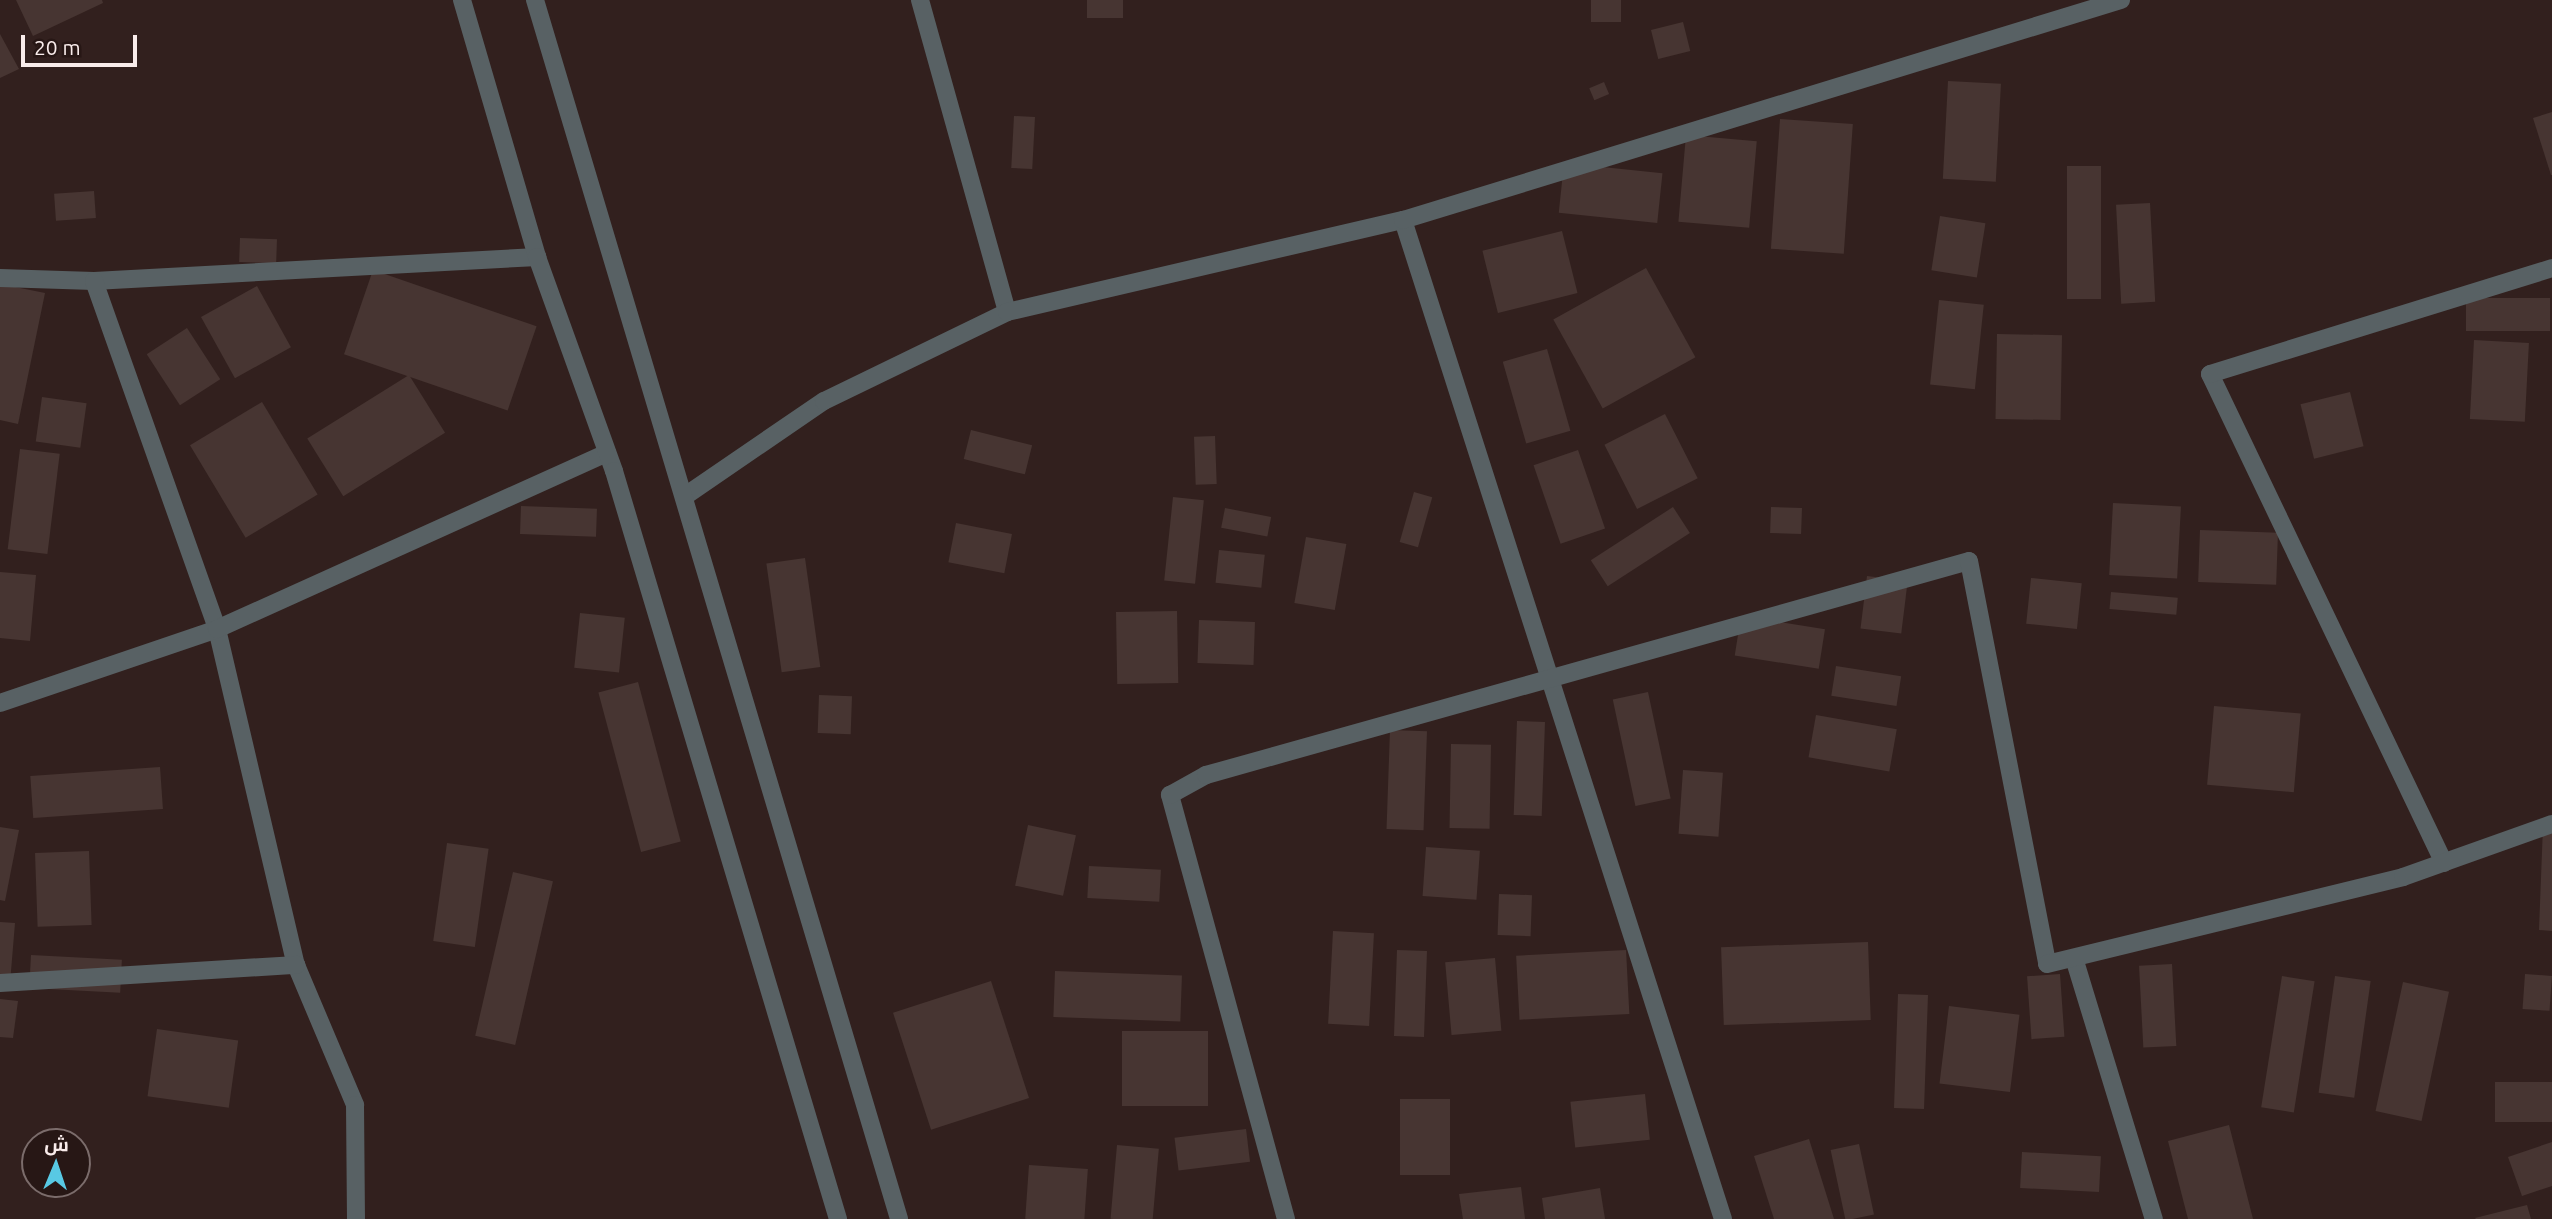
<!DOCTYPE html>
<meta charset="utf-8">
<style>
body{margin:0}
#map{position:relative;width:2552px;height:1219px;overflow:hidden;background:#32201e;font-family:Ubuntu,Cairo,sans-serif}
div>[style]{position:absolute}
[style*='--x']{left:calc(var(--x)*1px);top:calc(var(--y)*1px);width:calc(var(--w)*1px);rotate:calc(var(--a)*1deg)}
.building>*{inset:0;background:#473532;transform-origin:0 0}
.minor>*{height:18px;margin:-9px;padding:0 9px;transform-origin:9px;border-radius:9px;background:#586164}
.tertiary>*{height:18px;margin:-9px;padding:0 9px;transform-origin:9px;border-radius:9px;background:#586164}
span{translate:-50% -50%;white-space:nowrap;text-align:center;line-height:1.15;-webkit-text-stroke:5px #271715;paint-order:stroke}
.north{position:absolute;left:21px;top:1128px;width:70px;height:70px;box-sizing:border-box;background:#271715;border:2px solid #7b6c6b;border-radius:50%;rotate:2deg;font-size:19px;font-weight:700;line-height:28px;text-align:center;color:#f9eceb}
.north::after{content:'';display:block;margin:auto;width:24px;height:32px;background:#58c9e4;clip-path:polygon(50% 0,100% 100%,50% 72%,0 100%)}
.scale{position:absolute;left:21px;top:35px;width:116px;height:32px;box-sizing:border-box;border:4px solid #f9eceb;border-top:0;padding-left:9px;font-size:21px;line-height:24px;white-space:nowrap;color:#f9eceb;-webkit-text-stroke:5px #271715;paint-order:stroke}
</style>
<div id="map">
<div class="building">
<i style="clip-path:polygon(16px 0,102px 0,103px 3px,33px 36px)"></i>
<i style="left:1087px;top:0;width:36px;height:18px"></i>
<i style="left:1591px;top:0;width:30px;height:22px"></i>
<i style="left:1683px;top:22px;width:30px;height:33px;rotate:76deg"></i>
<i style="clip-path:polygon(0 34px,19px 69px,0 78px)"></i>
<i style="left:1948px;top:81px;width:53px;height:98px;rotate:3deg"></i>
<i style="left:1604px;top:82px;width:13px;height:16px;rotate:67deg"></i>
<i style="clip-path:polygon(2552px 112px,2552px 175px,2551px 175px,2533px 118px)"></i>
<i style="left:1014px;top:116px;width:21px;height:52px;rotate:3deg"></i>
<i style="left:1780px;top:119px;width:73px;height:130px;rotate:4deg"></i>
<i style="left:1686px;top:135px;width:71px;height:87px;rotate:5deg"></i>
<i style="left:1564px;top:163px;width:99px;height:50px;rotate:6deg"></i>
<i style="left:2067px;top:166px;width:34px;height:133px"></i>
<i style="left:94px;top:191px;width:27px;height:40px;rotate:86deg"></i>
<i style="left:2150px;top:203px;width:99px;height:34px;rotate:87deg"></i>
<i style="left:1940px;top:216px;width:46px;height:55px;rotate:9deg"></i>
<i style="left:1562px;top:231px;width:64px;height:82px;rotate:76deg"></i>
<i style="left:240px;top:238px;width:37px;height:24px;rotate:2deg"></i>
<i style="left:1646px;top:268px;width:102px;height:106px;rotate:61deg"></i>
<i style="left:373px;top:270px;width:173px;height:89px;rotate:19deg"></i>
<i style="clip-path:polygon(0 284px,45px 293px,18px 424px,0 420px)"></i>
<i style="left:257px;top:286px;width:70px;height:64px;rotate:61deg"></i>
<i style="left:2550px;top:298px;width:33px;height:84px;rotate:90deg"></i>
<i style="left:1939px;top:300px;width:45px;height:85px;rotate:6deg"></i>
<i style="left:187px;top:328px;width:61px;height:48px;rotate:57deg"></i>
<i style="left:1997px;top:334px;width:65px;height:85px;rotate:1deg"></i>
<i style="left:2474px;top:340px;width:55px;height:79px;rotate:3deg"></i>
<i style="left:1547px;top:349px;width:85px;height:46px;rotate:74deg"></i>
<i style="left:409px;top:375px;width:68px;height:120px;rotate:58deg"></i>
<i style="left:2350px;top:392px;width:56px;height:51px;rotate:76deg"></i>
<i style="left:42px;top:397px;width:45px;height:45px;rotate:8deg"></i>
<i style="left:262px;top:402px;width:108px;height:84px;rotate:59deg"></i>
<i style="left:1665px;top:414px;width:72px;height:68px;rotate:63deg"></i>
<i style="left:971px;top:430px;width:63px;height:30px;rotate:14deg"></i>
<i style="left:1215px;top:436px;width:48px;height:21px;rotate:88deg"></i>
<i style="left:20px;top:449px;width:40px;height:101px;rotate:7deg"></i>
<i style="left:1578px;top:450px;width:83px;height:47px;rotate:71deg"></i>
<i style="left:1414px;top:492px;width:19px;height:52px;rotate:16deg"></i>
<i style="left:1173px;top:497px;width:31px;height:84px;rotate:6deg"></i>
<i style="left:2113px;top:503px;width:68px;height:72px;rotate:3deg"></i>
<i style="left:521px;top:506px;width:76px;height:28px;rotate:2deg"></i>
<i style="left:1673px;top:507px;width:31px;height:98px;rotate:57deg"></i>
<i style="left:1771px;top:507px;width:31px;height:26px;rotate:2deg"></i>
<i style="left:1225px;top:508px;width:47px;height:20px;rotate:11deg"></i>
<i style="left:956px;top:523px;width:57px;height:40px;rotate:11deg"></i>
<i style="left:2200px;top:530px;width:78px;height:52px;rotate:2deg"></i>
<i style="left:1306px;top:537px;width:41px;height:67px;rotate:10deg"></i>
<i style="left:1219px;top:550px;width:46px;height:33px;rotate:6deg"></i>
<i style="left:805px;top:558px;width:110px;height:39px;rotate:82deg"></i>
<i style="clip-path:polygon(0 572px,36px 575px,30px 641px,0 638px)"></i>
<i style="left:1867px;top:576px;width:41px;height:53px;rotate:7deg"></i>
<i style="left:2031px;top:578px;width:51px;height:46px;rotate:6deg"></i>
<i style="left:2111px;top:592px;width:67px;height:17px;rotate:5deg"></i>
<i style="left:1177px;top:611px;width:72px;height:61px;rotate:89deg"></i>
<i style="left:580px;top:613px;width:45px;height:55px;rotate:6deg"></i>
<i style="left:1741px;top:616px;width:85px;height:40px;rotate:9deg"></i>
<i style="left:1199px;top:620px;width:56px;height:43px;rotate:2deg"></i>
<i style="left:1836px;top:666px;width:66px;height:30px;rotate:9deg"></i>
<i style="left:638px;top:682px;width:165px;height:41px;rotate:75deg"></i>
<i style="left:1648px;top:692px;width:109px;height:36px;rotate:78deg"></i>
<i style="left:819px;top:695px;width:33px;height:38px;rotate:2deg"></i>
<i style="left:2214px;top:706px;width:87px;height:79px;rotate:5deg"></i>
<i style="left:1816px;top:715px;width:82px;height:43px;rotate:10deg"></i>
<i style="left:1517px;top:721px;width:28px;height:94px;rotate:2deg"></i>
<i style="left:1390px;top:730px;width:37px;height:99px;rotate:2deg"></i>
<i style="left:1451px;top:744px;width:40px;height:84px;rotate:1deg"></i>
<i style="left:160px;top:767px;width:42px;height:130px;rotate:86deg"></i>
<i style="left:1683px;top:770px;width:40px;height:64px;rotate:4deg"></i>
<i style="left:1028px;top:825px;width:49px;height:62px;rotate:12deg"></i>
<i style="clip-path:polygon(2543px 826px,2552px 827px,2552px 931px,2539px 930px)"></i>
<i style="clip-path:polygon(0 827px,19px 830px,5px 901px,0 900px)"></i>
<i style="left:447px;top:843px;width:42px;height:99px;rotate:8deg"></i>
<i style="left:1426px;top:847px;width:54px;height:49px;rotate:4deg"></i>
<i style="left:89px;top:851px;width:74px;height:54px;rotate:88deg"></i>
<i style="left:1089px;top:866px;width:72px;height:32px;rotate:3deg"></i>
<i style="left:513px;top:872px;width:41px;height:168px;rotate:13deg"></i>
<i style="left:1499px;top:894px;width:33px;height:41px;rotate:2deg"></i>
<i style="clip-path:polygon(0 922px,15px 923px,10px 983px,0 982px)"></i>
<i style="left:1333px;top:931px;width:41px;height:93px;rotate:3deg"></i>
<i style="left:1868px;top:942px;width:78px;height:147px;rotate:88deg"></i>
<i style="left:1397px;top:950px;width:30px;height:86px;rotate:2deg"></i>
<i style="left:1626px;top:950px;width:64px;height:110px;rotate:87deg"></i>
<i style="left:31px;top:955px;width:91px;height:33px;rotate:3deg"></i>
<i style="left:1495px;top:958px;width:73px;height:50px;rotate:85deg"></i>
<i style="left:2172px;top:964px;width:82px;height:33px;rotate:87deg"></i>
<i style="left:1055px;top:971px;width:127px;height:46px;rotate:2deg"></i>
<i style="left:2060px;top:974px;width:63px;height:33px;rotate:86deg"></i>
<i style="left:2525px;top:974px;width:27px;height:35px;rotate:4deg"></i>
<i style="left:2282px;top:976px;width:33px;height:133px;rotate:9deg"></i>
<i style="left:2335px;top:976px;width:36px;height:118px;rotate:8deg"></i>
<i style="left:991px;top:981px;width:123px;height:103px;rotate:72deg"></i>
<i style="left:2403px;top:982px;width:47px;height:132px;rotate:12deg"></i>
<i style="left:1898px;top:994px;width:30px;height:114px;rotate:2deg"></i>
<i style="clip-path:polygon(0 999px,18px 1001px,13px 1038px,0 1037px)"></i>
<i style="left:1949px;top:1006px;width:71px;height:78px;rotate:7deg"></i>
<i style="left:157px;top:1029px;width:82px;height:68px;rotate:8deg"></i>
<i style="left:1122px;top:1031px;width:86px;height:75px"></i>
<i style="left:2552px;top:1082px;width:40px;height:57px;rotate:90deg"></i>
<i style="left:1645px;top:1094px;width:46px;height:75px;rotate:84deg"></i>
<i style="left:1400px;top:1099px;width:50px;height:76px"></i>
<i style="clip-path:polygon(2229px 1125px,2253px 1219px,2188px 1219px,2168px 1141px)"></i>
<i style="left:1246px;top:1129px;width:33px;height:72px;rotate:83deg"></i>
<i style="clip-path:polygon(1809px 1139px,1834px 1219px,1774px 1219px,1754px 1156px)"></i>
<i style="clip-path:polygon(2552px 1142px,2552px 1186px,2522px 1196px,2508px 1157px)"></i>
<i style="left:1859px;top:1144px;width:72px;height:29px;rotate:78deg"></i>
<i style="left:1117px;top:1145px;width:42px;height:74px;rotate:5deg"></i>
<i style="left:2022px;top:1152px;width:79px;height:36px;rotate:3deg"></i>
<i style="left:1029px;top:1165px;width:59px;height:54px;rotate:4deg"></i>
<i style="clip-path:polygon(1521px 1187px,1525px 1219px,1463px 1219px,1459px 1194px)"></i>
<i style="clip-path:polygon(1600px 1188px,1605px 1219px,1545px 1219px,1542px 1198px)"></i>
<i style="clip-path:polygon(2527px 1205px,2531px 1219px,2476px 1219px,2475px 1218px)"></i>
</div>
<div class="minor">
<i style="--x:920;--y:0;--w:324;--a:74.4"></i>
<i style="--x:1403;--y:220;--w:1049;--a:72.24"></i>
<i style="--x:0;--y:278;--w:94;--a:1.8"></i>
<i style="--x:94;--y:281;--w:444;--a:-3.1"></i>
<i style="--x:94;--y:281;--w:369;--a:70.5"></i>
<i style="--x:217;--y:629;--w:345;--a:76.8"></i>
<i style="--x:296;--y:965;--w:152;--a:67.1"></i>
<i style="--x:355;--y:1105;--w:114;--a:89.5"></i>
<i style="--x:685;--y:496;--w:168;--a:-34.4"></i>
<i style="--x:824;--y:401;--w:203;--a:-25.9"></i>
<i style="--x:1007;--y:312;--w:407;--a:-13.1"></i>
<i style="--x:1403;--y:220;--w:751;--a:-17.04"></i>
<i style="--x:0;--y:703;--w:229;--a:-18.8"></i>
<i style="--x:217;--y:629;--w:428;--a:-24.3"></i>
<i style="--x:2444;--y:863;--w:542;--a:-115.57"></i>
<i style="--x:2210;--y:374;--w:358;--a:-17.2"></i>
<i style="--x:2074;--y:958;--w:273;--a:73"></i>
<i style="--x:0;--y:983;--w:297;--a:-3.5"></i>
<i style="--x:1286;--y:1219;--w:440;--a:-105.3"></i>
<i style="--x:1170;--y:795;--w:41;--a:-29.1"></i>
<i style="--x:1206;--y:775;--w:792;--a:-15.67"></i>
<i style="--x:1969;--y:561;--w:410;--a:79"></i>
<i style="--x:2047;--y:964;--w:366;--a:-13.7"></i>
<i style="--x:2403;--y:877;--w:158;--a:-19.6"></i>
</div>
<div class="tertiary">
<i style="--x:462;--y:0;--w:268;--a:73.7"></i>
<i style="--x:537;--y:257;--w:227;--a:70.2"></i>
<i style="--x:614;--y:471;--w:781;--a:73.33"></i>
<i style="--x:535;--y:0;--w:1272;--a:73.37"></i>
</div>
<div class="north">ش</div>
<div class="scale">20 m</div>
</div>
